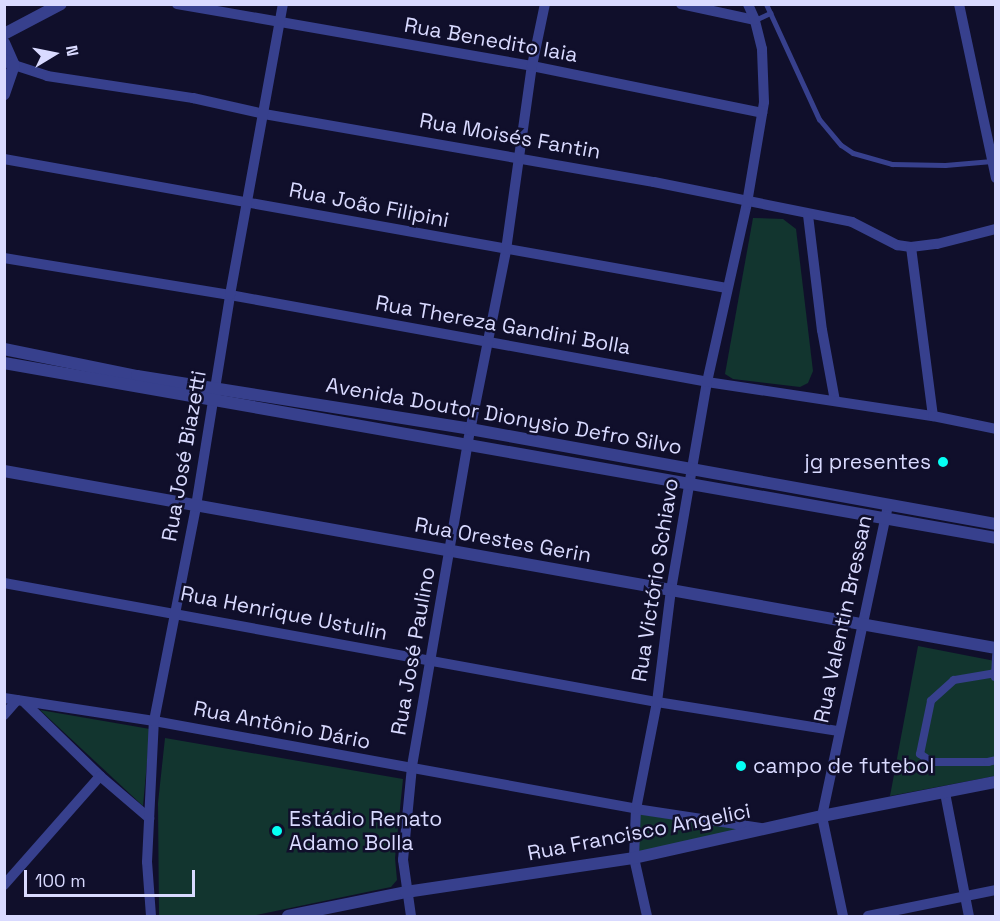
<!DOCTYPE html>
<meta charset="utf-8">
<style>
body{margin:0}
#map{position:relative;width:1000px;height:921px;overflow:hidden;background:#100f2b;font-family:"Space Grotesk",sans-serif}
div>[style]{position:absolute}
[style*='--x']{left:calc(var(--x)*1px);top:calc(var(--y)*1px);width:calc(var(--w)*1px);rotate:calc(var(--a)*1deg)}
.green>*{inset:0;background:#12352f}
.service>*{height:5px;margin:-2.5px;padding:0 2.5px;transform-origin:2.5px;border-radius:2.5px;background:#37408d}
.pedestrian>*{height:8px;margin:-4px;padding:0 4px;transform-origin:4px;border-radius:4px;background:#37408d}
.minor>*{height:10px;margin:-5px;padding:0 5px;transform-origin:5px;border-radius:5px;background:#37408d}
.tertiary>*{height:12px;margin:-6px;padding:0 6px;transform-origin:6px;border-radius:6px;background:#37408d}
.dots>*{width:16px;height:16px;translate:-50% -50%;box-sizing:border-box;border:3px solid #100f2b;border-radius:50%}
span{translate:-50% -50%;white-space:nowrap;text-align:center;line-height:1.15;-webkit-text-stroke:5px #100f2b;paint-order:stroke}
.street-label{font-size:21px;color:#d9daff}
.poi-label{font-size:21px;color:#d9daff}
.right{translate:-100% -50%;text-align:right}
.left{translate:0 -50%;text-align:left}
.frame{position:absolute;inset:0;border:6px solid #d9daff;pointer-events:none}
.north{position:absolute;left:24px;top:24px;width:60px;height:60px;-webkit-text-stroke:4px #100f2b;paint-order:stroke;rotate:80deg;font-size:16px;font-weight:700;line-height:24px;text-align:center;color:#d9daff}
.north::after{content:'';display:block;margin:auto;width:21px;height:27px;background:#d9daff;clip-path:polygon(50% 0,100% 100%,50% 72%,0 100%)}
.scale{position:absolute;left:24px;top:870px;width:171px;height:27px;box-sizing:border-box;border:3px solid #d9daff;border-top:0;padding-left:8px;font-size:18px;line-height:21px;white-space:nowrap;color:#d9daff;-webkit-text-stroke:4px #100f2b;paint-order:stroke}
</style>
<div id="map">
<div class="green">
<i style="clip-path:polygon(753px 218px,783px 219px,796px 229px,813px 371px,808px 383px,800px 387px,733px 379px,725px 374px)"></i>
<i style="clip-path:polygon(918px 646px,995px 661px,995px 776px,890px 796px)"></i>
<i style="clip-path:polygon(40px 710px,150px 729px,143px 806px)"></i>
<i style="clip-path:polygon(165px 738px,403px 779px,395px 858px,397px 880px,391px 887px,252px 916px,159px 916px,158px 803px)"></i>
<i style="clip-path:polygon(638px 814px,750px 830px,637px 856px)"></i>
</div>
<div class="service">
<i style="--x:766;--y:4;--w:127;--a:65.3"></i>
<i style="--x:819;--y:119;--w:34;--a:50"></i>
<i style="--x:841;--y:145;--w:14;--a:34"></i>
<i style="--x:853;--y:153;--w:41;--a:15.8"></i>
<i style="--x:892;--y:164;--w:53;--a:1.1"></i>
<i style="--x:945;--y:165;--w:47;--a:-4.9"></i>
<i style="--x:755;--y:20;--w:17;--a:-25"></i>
</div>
<div class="pedestrian">
<i style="--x:996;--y:673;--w:43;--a:170.5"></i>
<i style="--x:954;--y:680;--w:31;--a:138"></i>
<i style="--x:931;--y:701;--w:54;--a:101.7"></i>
<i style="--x:920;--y:754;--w:14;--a:34"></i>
<i style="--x:932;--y:762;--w:56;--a:0"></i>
<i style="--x:988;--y:762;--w:8;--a:-14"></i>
<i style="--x:995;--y:677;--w:22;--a:-87"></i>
</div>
<div class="minor">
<i style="--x:177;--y:4;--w:360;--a:9.9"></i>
<i style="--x:532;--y:66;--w:235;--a:11.5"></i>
<i style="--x:681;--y:4;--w:76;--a:12.2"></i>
<i style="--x:959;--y:4;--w:178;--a:78"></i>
<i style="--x:14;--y:65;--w:35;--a:18"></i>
<i style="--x:47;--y:76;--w:148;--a:8.6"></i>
<i style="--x:193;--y:98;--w:73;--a:12.7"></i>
<i style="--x:264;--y:114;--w:396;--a:9.9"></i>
<i style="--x:654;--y:182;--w:202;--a:11.4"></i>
<i style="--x:852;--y:222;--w:51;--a:27.1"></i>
<i style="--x:897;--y:245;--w:14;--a:8"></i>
<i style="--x:911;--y:247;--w:26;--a:-7"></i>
<i style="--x:937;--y:244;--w:61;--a:-14.3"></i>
<i style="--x:4;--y:159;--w:734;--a:10.12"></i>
<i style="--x:808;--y:215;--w:116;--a:83.1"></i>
<i style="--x:822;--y:330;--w:72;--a:79.6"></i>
<i style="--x:911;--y:247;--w:170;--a:82.6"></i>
<i style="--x:4;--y:258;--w:229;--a:9.3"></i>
<i style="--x:230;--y:295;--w:485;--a:10.3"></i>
<i style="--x:707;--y:382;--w:229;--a:8.6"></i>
<i style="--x:933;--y:416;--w:64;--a:11.7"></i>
<i style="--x:4;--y:583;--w:664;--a:10.33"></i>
<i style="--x:657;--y:702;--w:184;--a:9.1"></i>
<i style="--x:4;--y:698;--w:152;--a:8.7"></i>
<i style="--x:154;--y:721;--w:490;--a:10.3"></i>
<i style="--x:636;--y:809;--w:126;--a:8.6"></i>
<i style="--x:25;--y:703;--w:105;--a:44.2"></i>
<i style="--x:100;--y:776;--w:65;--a:40.6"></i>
<i style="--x:4;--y:715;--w:20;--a:-49"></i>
<i style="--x:945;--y:793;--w:125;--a:79"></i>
<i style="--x:4;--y:885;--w:145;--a:-48.6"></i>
<i style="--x:151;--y:916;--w:54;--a:-94.2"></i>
<i style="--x:147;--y:862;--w:141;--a:-87.2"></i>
<i style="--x:154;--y:721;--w:219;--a:-78.9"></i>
<i style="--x:196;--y:506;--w:214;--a:-80.8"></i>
<i style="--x:230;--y:295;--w:296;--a:-79.7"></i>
<i style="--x:411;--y:916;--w:57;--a:-98.1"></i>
<i style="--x:403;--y:860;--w:94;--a:-84.5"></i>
<i style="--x:412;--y:766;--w:325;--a:-80.2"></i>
<i style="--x:467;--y:446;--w:200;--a:-78.7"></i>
<i style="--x:506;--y:250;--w:186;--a:-82"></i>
<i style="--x:532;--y:66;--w:63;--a:-78.2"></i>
<i style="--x:647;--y:916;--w:59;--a:-102.6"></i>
<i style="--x:634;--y:858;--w:49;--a:-87.7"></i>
<i style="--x:636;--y:809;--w:109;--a:-78.9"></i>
<i style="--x:657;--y:702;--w:113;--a:-82.9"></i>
<i style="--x:671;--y:590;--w:211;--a:-80.2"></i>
<i style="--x:707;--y:382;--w:183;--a:-77.4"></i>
<i style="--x:747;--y:203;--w:102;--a:-80.4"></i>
<i style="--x:764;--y:102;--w:53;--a:-92.2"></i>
<i style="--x:762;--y:49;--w:30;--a:-104"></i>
<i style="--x:755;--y:20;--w:17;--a:-114"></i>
<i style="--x:843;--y:916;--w:102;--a:-101.9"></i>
<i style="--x:822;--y:816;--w:317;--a:-78"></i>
<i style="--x:868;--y:916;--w:131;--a:-11.5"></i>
</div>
<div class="tertiary">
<i style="--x:4;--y:34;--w:64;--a:-27.8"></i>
<i style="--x:4;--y:43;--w:24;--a:66"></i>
<i style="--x:4;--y:60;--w:11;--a:27"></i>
<i style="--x:14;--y:65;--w:31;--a:109"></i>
<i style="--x:4;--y:349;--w:136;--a:11.5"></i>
<i style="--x:137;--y:376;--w:337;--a:9"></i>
<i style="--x:470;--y:429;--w:535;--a:10.24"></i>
<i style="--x:4;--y:363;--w:1007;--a:10"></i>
<i style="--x:4;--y:471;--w:1008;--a:10.12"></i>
<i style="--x:288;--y:916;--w:120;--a:-11.5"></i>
<i style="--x:406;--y:892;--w:231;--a:-8.5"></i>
<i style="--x:634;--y:858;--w:193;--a:-12.6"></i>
<i style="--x:822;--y:816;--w:177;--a:-11.1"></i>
</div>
<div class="dots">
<i style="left:943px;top:462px;background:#05fff4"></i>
<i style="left:741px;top:766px;background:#05fff4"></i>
<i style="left:277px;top:831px;background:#05fff4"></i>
</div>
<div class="street-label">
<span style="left:491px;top:40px;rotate:10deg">Rua Benedito Iaia</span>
<span style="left:510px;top:136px;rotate:10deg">Rua Moisés Fantin</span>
<span style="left:369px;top:205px;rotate:11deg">Rua João Filipini</span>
<span style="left:503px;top:325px;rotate:10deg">Rua Thereza Gandini Bolla</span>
<span style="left:504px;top:416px;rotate:10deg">Avenida Doutor Dionysio Defro Silvo</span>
<span style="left:184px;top:456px;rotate:-80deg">Rua José Biazetti</span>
<span style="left:503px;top:540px;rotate:10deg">Rua Orestes Gerin</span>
<span style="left:655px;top:580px;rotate:-81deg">Rua Victório Schiavo</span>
<span style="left:284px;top:613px;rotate:11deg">Rua Henrique Ustulin</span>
<span style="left:843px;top:619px;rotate:-78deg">Rua Valentin Bressan</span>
<span style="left:413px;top:651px;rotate:-80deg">Rua José Paulino</span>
<span style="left:282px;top:725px;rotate:11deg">Rua Antônio Dário</span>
<span style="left:639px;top:832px;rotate:-11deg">Rua Francisco Angelici</span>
</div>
<div class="poi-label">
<span class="right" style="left:931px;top:462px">jg presentes</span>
<span class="left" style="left:753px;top:766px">campo de futebol</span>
<span class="left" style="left:289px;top:831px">Estádio Renato<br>Adamo Bolla</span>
</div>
<div class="frame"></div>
<div class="north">N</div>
<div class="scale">100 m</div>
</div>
